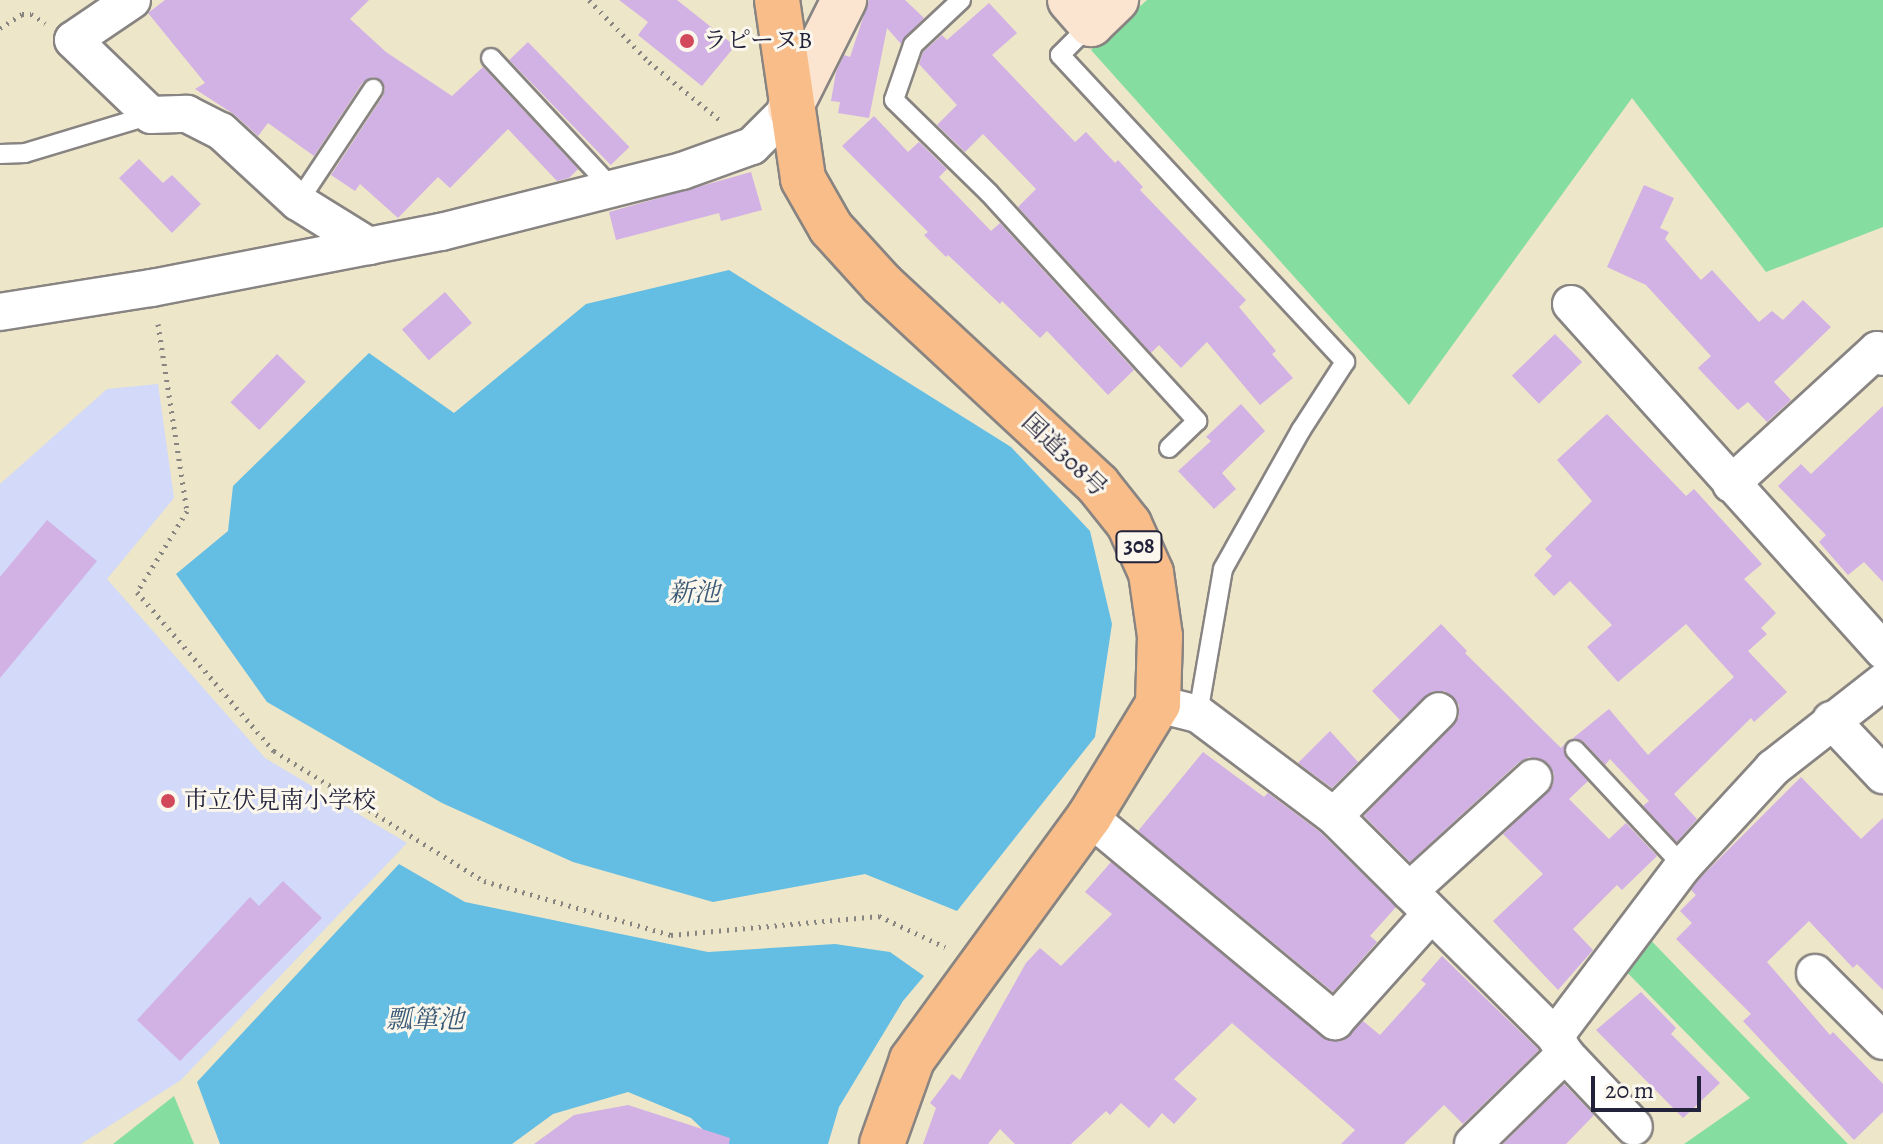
<!DOCTYPE html>
<meta charset="utf-8">
<style>
body{margin:0}
#map{position:relative;width:1883px;height:1144px;overflow:hidden;background:#ede6c9;font-family:Alegreya,"Noto Serif JP",serif}
div>[style]{position:absolute}
[style*='--x']{left:calc(var(--x)*1px);top:calc(var(--y)*1px);width:calc(var(--w)*1px);rotate:calc(var(--a)*1deg)}
.built>*{inset:0;background:#d2d9f9}
.green>*{inset:0;background:#86dda0}
.water>*{inset:0;background:#64bde2}
.building>*{inset:0;background:#d2b1e5;transform-origin:0 0}
.path>*{height:5px;margin-top:-2.5px;transform-origin:0;background:repeating-linear-gradient(90deg,#888482 0 2px,transparent 0 8px)}
.roads{filter:drop-shadow(2px 0 #888482) drop-shadow(-2px 0 #888482) drop-shadow(0 2px #888482) drop-shadow(0 -2px #888482)}
.lane>*{height:18px;margin:-9px;padding:0 9px;transform-origin:9px;border-radius:9px;background:#fff}
.street>*{height:36px;margin:-18px;padding:0 18px;transform-origin:18px;border-radius:18px;background:#fff}
.secondary>*{height:44px;margin:-22px;padding:0 22px;transform-origin:22px;border-radius:22px;background:#fce5d0}
.highway>*{height:44px;margin:-22px;padding:0 22px;transform-origin:22px;border-radius:22px;background:#f8bd89}
.dots>*{width:22px;height:22px;translate:-50% -50%;box-sizing:border-box;border:4px solid #fbf7ec;border-radius:50%}
span{translate:-50% -50%;white-space:nowrap;text-align:center;line-height:1.15;-webkit-text-stroke:6px #fbf7ec;paint-order:stroke}
.shield-label span{padding:2px 6px;background:#fbf7ec;border:2px solid;border-radius:6px;-webkit-text-stroke-width:0}
.shield-label{font-size:22px;color:#22223b;font-weight:700}
.poi-label{font-size:24px;color:#22223b}
.left{translate:0 -50%;text-align:left}
.street-label{font-size:24px;color:#22223b}
.water-label{font-size:26px;color:#395875;font-style:italic}
.scale{position:absolute;left:1591px;top:1076px;width:110px;height:36px;box-sizing:border-box;border:4px solid #22223b;border-top:0;padding-left:10px;font-size:24px;line-height:28px;white-space:nowrap;color:#22223b;-webkit-text-stroke:6px #fbf7ec;paint-order:stroke}
</style>
<div id="map">
<div class="built">
<i style="clip-path:polygon(158px 384px,174px 498px,107px 579px,265px 758px,407px 843px,181px 1080px,81px 1144px,0 1144px,0 484px,107px 389px)"></i>
</div>
<div class="green">
<i style="clip-path:polygon(1147px 0,1883px 0,1883px 227px,1766px 272px,1632px 98px,1409px 405px,1091px 50px)"></i>
<i style="clip-path:polygon(1636px 925px,1848px 1144px,1684px 1144px,1750px 1098px,1613px 958px)"></i>
<i style="clip-path:polygon(174px 1096px,194px 1144px,113px 1144px)"></i>
</div>
<div class="water">
<i style="clip-path:polygon(729px 270px,1011px 447px,1090px 531px,1112px 624px,1095px 737px,957px 911px,865px 874px,713px 902px,573px 862px,442px 803px,267px 702px,176px 574px,228px 531px,233px 486px,369px 353px,454px 413px,586px 304px)"></i>
<i style="clip-path:polygon(399px 864px,465px 902px,708px 952px,835px 944px,890px 952px,924px 976px,903px 1001px,839px 1107px,828px 1144px,718px 1144px,691px 1118px,628px 1092px,553px 1114px,512px 1144px,220px 1144px,197px 1082px)"></i>
</div>
<div class="building">
<i style="clip-path:polygon(165px 0,369px 0,350px 19px,386px 52px,452px 96px,483px 67px,578px 169px,569px 178px,557px 181px,508px 129px,450px 188px,438px 177px,398px 218px,360px 184px,355px 191px,331px 175px,383px 96px,385px 89px,380px 80px,373px 77px,363px 82px,314px 156px,268px 123px,258px 136px,235px 115px,195px 89px,205px 83px,148px 13px)"></i>
<i style="clip-path:polygon(619px 0,677px 0,735px 46px,702px 86px,638px 35px,648px 22px)"></i>
<i style="clip-path:polygon(869px 0,905px 0,924px 18px,901px 44px,887px 28px,869px 118px,838px 113px,840px 102px,831px 101px,836px 72px,844px 55px,850px 57px)"></i>
<i style="clip-path:polygon(989px 3px,1017px 33px,992px 55px,1075px 142px,1086px 132px,1115px 163px,1118px 160px,1143px 187px,1140px 190px,1246px 300px,1239px 307px,1276px 351px,1272px 354px,1293px 378px,1260px 405px,1207px 342px,1181px 368px,1159px 345px,1151px 353px,1018px 207px,1036px 189px,983px 134px,965px 152px,937px 125px,957px 105px,919px 64px,923px 52px,942px 35px,947px 40px)"></i>
<i style="left:528px;top:42px;width:146px;height:26px;rotate:46deg"></i>
<i style="clip-path:polygon(874px 116px,908px 152px,919px 142px,947px 169px,939px 177px,991px 231px,1000px 223px,1134px 370px,1108px 395px,1047px 331px,1040px 338px,1002px 301px,1000px 304px,948px 255px,946px 257px,924px 235px,928px 232px,842px 146px)"></i>
<i style="clip-path:polygon(139px 159px,163px 183px,172px 175px,201px 204px,172px 233px,119px 178px)"></i>
<i style="clip-path:polygon(751px 172px,762px 210px,721px 221px,719px 213px,616px 240px,609px 212px)"></i>
<i style="clip-path:polygon(1644px 185px,1674px 198px,1660px 228px,1669px 232px,1665px 239px,1701px 280px,1712px 270px,1759px 322px,1772px 311px,1783px 320px,1803px 300px,1831px 327px,1774px 382px,1791px 400px,1767px 422px,1748px 402px,1738px 410px,1698px 368px,1711px 356px,1646px 285px,1607px 267px)"></i>
<i style="left:445px;top:292px;width:41px;height:57px;rotate:49deg"></i>
<i style="left:1555px;top:334px;width:39px;height:60px;rotate:46deg"></i>
<i style="left:277px;top:354px;width:40px;height:67px;rotate:44deg"></i>
<i style="clip-path:polygon(1241px 404px,1265px 431px,1222px 473px,1236px 489px,1214px 509px,1178px 471px,1211px 441px,1206px 437px)"></i>
<i style="clip-path:polygon(1883px 406px,1883px 582px,1864px 562px,1848px 575px,1819px 542px,1826px 535px,1778px 486px,1801px 464px,1811px 474px)"></i>
<i style="clip-path:polygon(1607px 414px,1686px 496px,1694px 489px,1762px 564px,1744px 579px,1776px 613px,1761px 628px,1767px 634px,1748px 651px,1787px 692px,1754px 722px,1751px 718px,1674px 794px,1697px 819px,1677px 842px,1643px 806px,1649px 801px,1610px 759px,1605px 765px,1583px 741px,1572px 739px,1609px 709px,1648px 755px,1734px 677px,1686px 624px,1618px 682px,1587px 647px,1612px 625px,1570px 581px,1554px 596px,1534px 575px,1552px 556px,1545px 549px,1592px 501px,1557px 460px)"></i>
<i style="clip-path:polygon(47px 520px,97px 561px,0 678px,0 577px)"></i>
<i style="clip-path:polygon(1441px 624px,1467px 651px,1465px 653px,1561px 748px,1565px 744px,1566px 758px,1588px 781px,1569px 799px,1609px 839px,1626px 823px,1657px 856px,1622px 890px,1617px 885px,1573px 929px,1593px 950px,1558px 990px,1493px 921px,1543px 874px,1503px 834px,1553px 785px,1554px 774px,1548px 763px,1529px 757px,1519px 762px,1410px 862px,1364px 816px,1459px 717px,1459px 705px,1445px 691px,1434px 691px,1425px 696px,1400px 720px,1372px 691px)"></i>
<i style="clip-path:polygon(1330px 731px,1358px 762px,1332px 788px,1298px 763px)"></i>
<i style="clip-path:polygon(1203px 752px,1264px 797px,1268px 793px,1320px 832px,1396px 907px,1370px 936px,1377px 942px,1333px 992px,1138px 831px)"></i>
<i style="clip-path:polygon(1801px 777px,1861px 839px,1883px 818px,1883px 990px,1857px 964px,1853px 968px,1809px 921px,1767px 962px,1830px 1035px,1833px 1032px,1883px 1084px,1883px 1112px,1854px 1140px,1743px 1021px,1751px 1014px,1676px 939px,1692px 923px,1680px 911px,1696px 895px,1691px 890px,1699px 879px)"></i>
<i style="clip-path:polygon(1111px 862px,1330px 1041px,1342px 1041px,1363px 1021px,1380px 1035px,1426px 984px,1421px 980px,1442px 956px,1539px 1050px,1463px 1124px,1444px 1105px,1404px 1144px,1341px 1144px,1355px 1130px,1232px 1023px,1174px 1079px,1197px 1099px,1174px 1124px,1162px 1113px,1149px 1128px,1121px 1103px,1110px 1115px,1106px 1111px,1071px 1144px,1015px 1144px,1000px 1129px,988px 1144px,923px 1144px,936px 1108px,930px 1103px,952px 1074px,960px 1080px,1026px 963px,1040px 948px,1061px 966px,1112px 914px,1085px 892px)"></i>
<i style="clip-path:polygon(283px 881px,322px 918px,180px 1061px,137px 1020px,250px 897px,259px 906px)"></i>
<i style="clip-path:polygon(1641px 992px,1676px 1028px,1671px 1034px,1720px 1083px,1683px 1118px,1596px 1030px)"></i>
<i style="clip-path:polygon(1564px 1084px,1594px 1115px,1566px 1144px,1503px 1144px)"></i>
<i style="clip-path:polygon(628px 1105px,730px 1138px,729px 1144px,534px 1144px,574px 1115px)"></i>
</div>
<div class="path">
<i style="--x:589;--y:0;--w:86;--a:45.9"></i>
<i style="--x:649;--y:62;--w:93;--a:39.3"></i>
<i style="--x:0;--y:28;--w:26;--a:-32"></i>
<i style="--x:22;--y:14;--w:9;--a:0"></i>
<i style="--x:31;--y:14;--w:17;--a:33"></i>
<i style="--x:158;--y:324;--w:189;--a:81.2"></i>
<i style="--x:187;--y:511;--w:95;--a:121.7"></i>
<i style="--x:137;--y:592;--w:210;--a:49.3"></i>
<i style="--x:274;--y:751;--w:247;--a:31.8"></i>
<i style="--x:484;--y:881;--w:195;--a:16.1"></i>
<i style="--x:671;--y:935;--w:209;--a:-5.2"></i>
<i style="--x:879;--y:916;--w:73;--a:25.2"></i>
</div>
<div class="roads">
<div class="lane">
<i style="--x:961;--y:0;--w:66;--a:136.8"></i>
<i style="--x:913;--y:45;--w:58;--a:109.1"></i>
<i style="--x:894;--y:100;--w:133;--a:44.4"></i>
<i style="--x:989;--y:193;--w:309;--a:47.6"></i>
<i style="--x:1197;--y:421;--w:39;--a:136"></i>
<i style="--x:1091;--y:24;--w:44;--a:135"></i>
<i style="--x:1060;--y:55;--w:419;--a:47.1"></i>
<i style="--x:1345;--y:362;--w:81;--a:122.9"></i>
<i style="--x:1301;--y:430;--w:159;--a:119.3"></i>
<i style="--x:1223;--y:569;--w:147;--a:99.8"></i>
<i style="--x:491;--y:58;--w:178;--a:47.1"></i>
<i style="--x:0;--y:154;--w:25;--a:-2"></i>
<i style="--x:25;--y:153;--w:132;--a:-16.8"></i>
<i style="--x:298;--y:202;--w:136;--a:-56.4"></i>
<i style="--x:1575;--y:750;--w:158;--a:47"></i>
</div>
<div class="street">
<i style="--x:132;--y:0;--w:71;--a:145.9"></i>
<i style="--x:73;--y:40;--w:108;--a:43.9"></i>
<i style="--x:151;--y:115;--w:36;--a:-2"></i>
<i style="--x:187;--y:114;--w:38;--a:27"></i>
<i style="--x:221;--y:131;--w:105;--a:42.7"></i>
<i style="--x:298;--y:202;--w:84;--a:31.8"></i>
<i style="--x:1571;--y:304;--w:467;--a:48"></i>
<i style="--x:0;--y:312;--w:154;--a:-9"></i>
<i style="--x:152;--y:288;--w:294;--a:-11"></i>
<i style="--x:441;--y:232;--w:249;--a:-14.2"></i>
<i style="--x:682;--y:171;--w:74;--a:-19.7"></i>
<i style="--x:752;--y:146;--w:54;--a:-45"></i>
<i style="--x:1731;--y:484;--w:198;--a:-42.5"></i>
<i style="--x:1877;--y:350;--w:9;--a:49"></i>
<i style="--x:1158;--y:704;--w:41;--a:14"></i>
<i style="--x:1198;--y:714;--w:170;--a:36.9"></i>
<i style="--x:1334;--y:816;--w:312;--a:44.9"></i>
<i style="--x:1555;--y:1036;--w:21;--a:61"></i>
<i style="--x:1565;--y:1054;--w:100;--a:46.6"></i>
<i style="--x:1831;--y:720;--w:76;--a:46.6"></i>
<i style="--x:1334;--y:816;--w:148;--a:-45"></i>
<i style="--x:1089;--y:817;--w:320;--a:39.7"></i>
<i style="--x:1335;--y:1021;--w:142;--a:-48.1"></i>
<i style="--x:1409;--y:891;--w:168;--a:-42.3"></i>
<i style="--x:1815;--y:973;--w:96;--a:45"></i>
<i style="--x:1555;--y:1036;--w:213;--a:-53"></i>
<i style="--x:1683;--y:866;--w:133;--a:-47.4"></i>
<i style="--x:1773;--y:768;--w:140;--a:-38"></i>
<i style="--x:1473;--y:1144;--w:129;--a:-44.4"></i>
</div>
<div class="secondary">
<i style="--x:1070;--y:0;--w:32;--a:49"></i>
<i style="--x:1091;--y:24;--w:35;--a:-44"></i>
<i style="--x:790;--y:108;--w:121;--a:-63.4"></i>
</div>
<div class="highway">
<i style="--x:777;--y:0;--w:181;--a:81.7"></i>
<i style="--x:803;--y:179;--w:56;--a:60.3"></i>
<i style="--x:831;--y:228;--w:76;--a:47.7"></i>
<i style="--x:882;--y:284;--w:295;--a:42.9"></i>
<i style="--x:1098;--y:485;--w:50;--a:51.5"></i>
<i style="--x:1129;--y:524;--w:54;--a:65.8"></i>
<i style="--x:1151;--y:573;--w:64;--a:81.9"></i>
<i style="--x:1160;--y:636;--w:68;--a:91.7"></i>
<i style="--x:1158;--y:704;--w:132;--a:121.4"></i>
<i style="--x:1089;--y:817;--w:301;--a:126.1"></i>
<i style="--x:912;--y:1060;--w:89;--a:109.7"></i>
</div>
</div>
<div class="dots">
<i style="left:687px;top:41px;background:#d1495b"></i>
<i style="left:168px;top:801px;background:#d1495b"></i>
</div>
<div class="shield-label">
<span style="left:1139px;top:547px">308</span>
</div>
<div class="poi-label">
<span class="left" style="left:703px;top:41px">ラピーヌB</span>
<span class="left" style="left:184px;top:801px">市立伏見南小学校</span>
</div>
<div class="street-label">
<span style="left:1064px;top:455px;rotate:44deg">国道308号</span>
</div>
<div class="water-label">
<span style="left:694px;top:593px">新池</span>
<span style="left:425px;top:1020px">瓢箪池</span>
</div>
<div class="scale">20 m</div>
</div>
